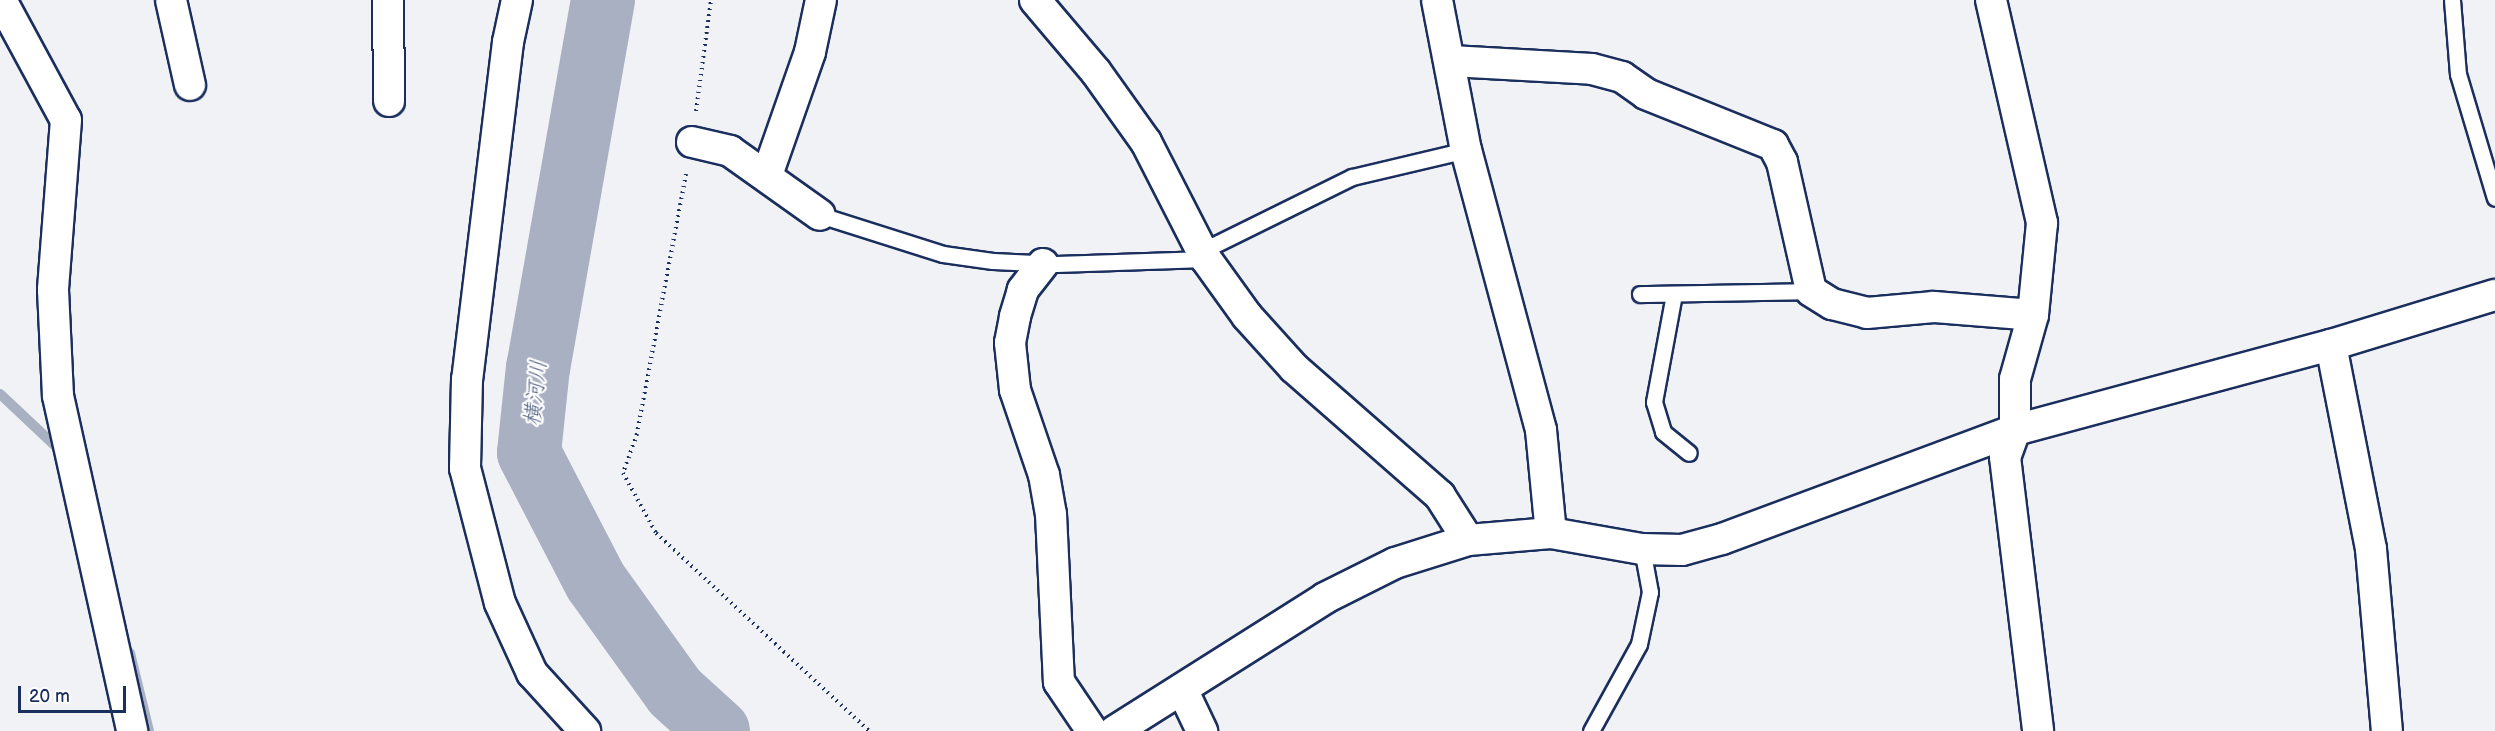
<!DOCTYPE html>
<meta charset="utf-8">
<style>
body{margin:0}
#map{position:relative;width:2495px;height:731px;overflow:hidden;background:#f1f2f5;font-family:"Balsamiq Sans","Klee One",sans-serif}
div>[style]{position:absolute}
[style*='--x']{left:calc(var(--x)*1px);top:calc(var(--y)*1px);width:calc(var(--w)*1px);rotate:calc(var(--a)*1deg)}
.stream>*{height:10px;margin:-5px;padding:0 5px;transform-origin:5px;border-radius:5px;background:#a8b0c2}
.river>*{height:64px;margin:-32px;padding:0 32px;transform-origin:32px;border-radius:32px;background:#a8b0c2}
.path>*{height:4px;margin-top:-2px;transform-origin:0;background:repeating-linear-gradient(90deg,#1b2f5e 0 1.5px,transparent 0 6px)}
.roads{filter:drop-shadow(2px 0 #1b2f5e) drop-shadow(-2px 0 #1b2f5e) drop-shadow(0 2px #1b2f5e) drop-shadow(0 -2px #1b2f5e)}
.lane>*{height:15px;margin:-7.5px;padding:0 7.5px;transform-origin:7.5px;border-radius:7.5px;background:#fff}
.street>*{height:30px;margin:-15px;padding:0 15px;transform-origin:15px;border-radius:15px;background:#fff}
span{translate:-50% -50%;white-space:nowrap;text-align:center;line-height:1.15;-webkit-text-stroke:4.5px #fff;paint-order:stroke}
.water-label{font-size:22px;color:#4c5c81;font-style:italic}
.scale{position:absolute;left:18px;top:686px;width:108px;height:27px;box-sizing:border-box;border:3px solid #1b2f5e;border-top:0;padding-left:8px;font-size:18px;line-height:21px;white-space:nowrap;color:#1b2f5e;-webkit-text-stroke:4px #fff;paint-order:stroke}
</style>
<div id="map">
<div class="stream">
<i style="--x:0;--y:394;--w:88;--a:43.2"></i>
<i style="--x:130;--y:653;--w:80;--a:76.3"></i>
</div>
<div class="river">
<i style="--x:603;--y:0;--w:373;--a:100"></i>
<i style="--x:538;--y:367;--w:86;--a:96"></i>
<i style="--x:529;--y:453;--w:145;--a:62.6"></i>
<i style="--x:596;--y:582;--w:135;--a:54.3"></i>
<i style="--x:675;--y:692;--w:58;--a:42.2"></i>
</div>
<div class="path">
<i style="--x:696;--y:111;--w:112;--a:-82.3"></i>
<i style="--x:686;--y:174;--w:265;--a:100.7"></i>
<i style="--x:637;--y:434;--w:41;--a:109.7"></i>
<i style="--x:623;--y:473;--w:68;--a:61.2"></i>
<i style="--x:656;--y:533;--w:291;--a:42.9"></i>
</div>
<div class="roads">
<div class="lane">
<i style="--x:2452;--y:0;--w:74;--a:85.4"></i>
<i style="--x:2458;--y:74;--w:129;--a:73.4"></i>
<i style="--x:820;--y:215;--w:129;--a:17.6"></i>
<i style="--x:943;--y:254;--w:50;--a:8"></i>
<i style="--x:993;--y:261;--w:63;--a:2.7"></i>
<i style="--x:1056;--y:264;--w:150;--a:-1.9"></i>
<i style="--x:1202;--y:251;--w:167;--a:-26.3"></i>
<i style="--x:1352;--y:177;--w:117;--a:-13.3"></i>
<i style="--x:1640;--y:294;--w:171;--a:-1"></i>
<i style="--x:1674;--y:294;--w:110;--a:100.5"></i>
<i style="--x:1654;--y:402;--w:31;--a:73"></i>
<i style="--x:1663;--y:432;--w:33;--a:39"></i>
<i style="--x:1591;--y:731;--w:99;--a:-61.1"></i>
<i style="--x:1639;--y:644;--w:53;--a:-78.1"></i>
<i style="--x:1650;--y:592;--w:44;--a:-100.5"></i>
</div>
<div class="street">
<i style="--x:1;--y:0;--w:136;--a:61.6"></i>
<i style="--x:66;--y:120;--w:170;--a:94.4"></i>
<i style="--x:53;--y:290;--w:106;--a:87.3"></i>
<i style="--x:58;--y:396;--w:343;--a:77.5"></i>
<i style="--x:171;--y:0;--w:87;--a:77.4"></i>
<i style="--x:388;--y:0;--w:101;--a:89.4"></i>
<i style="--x:517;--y:0;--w:43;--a:102.1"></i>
<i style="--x:508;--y:42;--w:339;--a:96.9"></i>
<i style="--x:467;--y:379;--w:89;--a:91.3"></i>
<i style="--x:465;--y:468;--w:139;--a:75.5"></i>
<i style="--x:500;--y:603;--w:77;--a:65.4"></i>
<i style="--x:532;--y:673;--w:79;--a:47.6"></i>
<i style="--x:1035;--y:0;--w:94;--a:49.7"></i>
<i style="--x:1096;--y:72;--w:86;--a:54.5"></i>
<i style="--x:1146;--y:142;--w:131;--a:62.9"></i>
<i style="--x:1206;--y:259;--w:70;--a:54.3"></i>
<i style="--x:1247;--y:316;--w:70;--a:47.9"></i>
<i style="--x:1294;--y:368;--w:194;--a:41.2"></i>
<i style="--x:1440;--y:496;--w:52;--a:57.5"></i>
<i style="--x:1437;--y:0;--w:153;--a:79.1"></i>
<i style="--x:1466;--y:150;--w:290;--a:75"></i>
<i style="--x:1541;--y:430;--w:103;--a:84.5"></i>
<i style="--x:1991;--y:0;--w:229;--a:77.1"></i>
<i style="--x:2042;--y:223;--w:92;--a:95.6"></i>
<i style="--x:2033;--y:315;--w:66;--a:105.7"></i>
<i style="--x:2015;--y:379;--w:51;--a:90"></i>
<i style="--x:2015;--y:430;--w:29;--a:110"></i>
<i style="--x:2005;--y:457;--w:276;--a:83.1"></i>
<i style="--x:1451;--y:61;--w:141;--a:3.2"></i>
<i style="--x:1592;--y:69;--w:31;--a:15"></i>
<i style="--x:1622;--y:77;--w:29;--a:35"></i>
<i style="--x:1646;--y:94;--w:137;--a:21.9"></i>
<i style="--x:1773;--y:145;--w:19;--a:62"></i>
<i style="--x:1782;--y:162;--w:132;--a:77.3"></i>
<i style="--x:1811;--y:291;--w:25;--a:32"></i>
<i style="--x:1832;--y:304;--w:36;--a:14"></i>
<i style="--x:1867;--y:313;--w:67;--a:-5.1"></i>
<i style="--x:1934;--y:307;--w:99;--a:4.6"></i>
<i style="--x:692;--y:142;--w:39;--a:13"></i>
<i style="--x:730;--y:151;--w:110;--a:35.4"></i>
<i style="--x:767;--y:175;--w:130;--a:-70.7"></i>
<i style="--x:810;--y:52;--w:53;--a:-78.1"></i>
<i style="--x:1043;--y:264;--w:33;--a:128"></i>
<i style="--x:1023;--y:290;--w:28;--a:107"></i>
<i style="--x:1015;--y:317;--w:26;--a:101"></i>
<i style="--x:1010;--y:343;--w:47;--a:83.9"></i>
<i style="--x:1015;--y:390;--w:90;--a:71.2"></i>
<i style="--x:1044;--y:475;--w:40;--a:80"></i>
<i style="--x:1051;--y:514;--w:168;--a:87.3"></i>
<i style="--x:1059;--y:682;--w:59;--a:56"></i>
<i style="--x:2331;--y:345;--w:208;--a:78.9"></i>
<i style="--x:2371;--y:549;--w:183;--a:85"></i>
<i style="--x:1182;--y:689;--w:47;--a:64.5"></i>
<i style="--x:1115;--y:731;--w:249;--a:-32.3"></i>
<i style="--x:1325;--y:598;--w:78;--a:-26.6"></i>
<i style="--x:1395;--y:563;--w:77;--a:-17.5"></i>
<i style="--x:1468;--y:540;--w:83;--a:-4.8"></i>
<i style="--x:1551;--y:533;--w:92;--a:10"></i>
<i style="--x:1642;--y:549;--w:40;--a:1.4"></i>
<i style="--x:1682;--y:550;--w:41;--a:-15.4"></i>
<i style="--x:1722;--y:539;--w:313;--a:-20.4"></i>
<i style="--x:2015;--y:430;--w:327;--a:-15.1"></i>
<i style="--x:2331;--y:345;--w:171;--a:-17"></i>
</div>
</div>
<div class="water-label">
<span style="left:536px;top:393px;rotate:-84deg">横河川</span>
</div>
<div class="scale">20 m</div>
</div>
